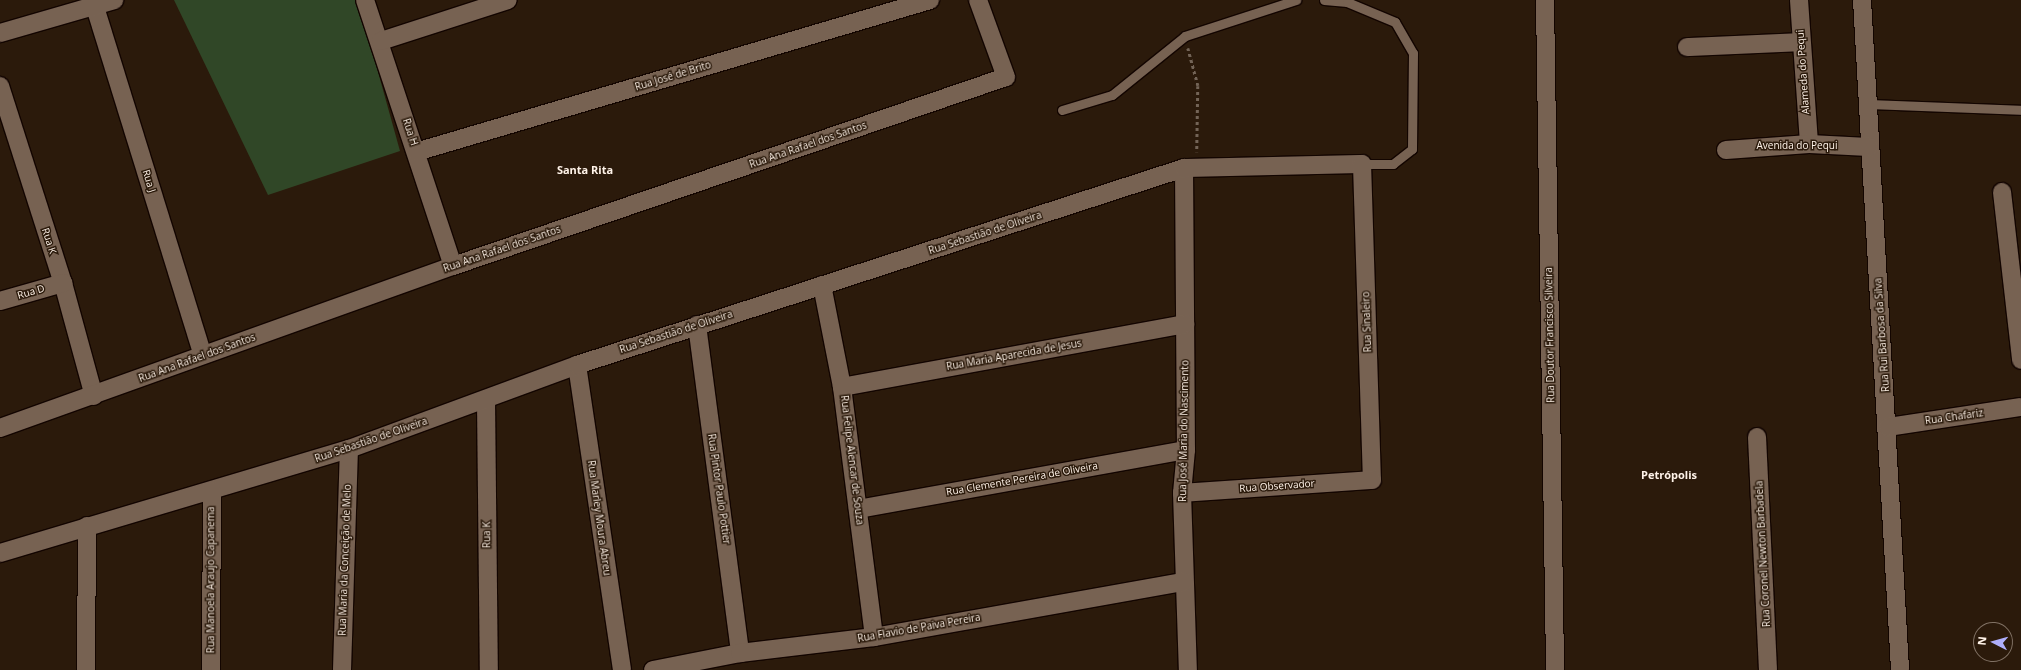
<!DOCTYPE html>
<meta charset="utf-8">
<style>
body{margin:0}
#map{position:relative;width:2021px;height:670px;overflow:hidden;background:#2b1a0b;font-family:"Open Sans",sans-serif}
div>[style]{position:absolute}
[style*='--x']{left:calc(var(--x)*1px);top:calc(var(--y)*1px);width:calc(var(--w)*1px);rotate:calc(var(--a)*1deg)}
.green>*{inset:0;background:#304727}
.path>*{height:2.5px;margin-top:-1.25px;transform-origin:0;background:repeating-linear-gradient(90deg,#736457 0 3px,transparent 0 6px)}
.roads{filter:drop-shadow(1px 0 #130500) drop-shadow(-1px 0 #130500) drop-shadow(0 1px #130500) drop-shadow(0 -1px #130500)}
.lane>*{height:9px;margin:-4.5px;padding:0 4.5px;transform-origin:4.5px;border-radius:4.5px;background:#776252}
.street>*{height:18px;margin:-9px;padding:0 9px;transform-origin:9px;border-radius:9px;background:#776252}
span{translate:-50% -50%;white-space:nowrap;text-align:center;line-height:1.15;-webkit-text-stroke:3px #2b1a0b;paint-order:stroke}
.street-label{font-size:10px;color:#fff3e9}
.neighbourhood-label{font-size:11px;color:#fff3e9;font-weight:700}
.north{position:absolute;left:1973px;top:622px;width:40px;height:40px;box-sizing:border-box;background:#2b1a0b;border:1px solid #807164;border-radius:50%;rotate:276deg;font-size:11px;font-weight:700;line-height:16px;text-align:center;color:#fff3e9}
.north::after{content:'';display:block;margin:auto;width:14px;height:18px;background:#aeaefa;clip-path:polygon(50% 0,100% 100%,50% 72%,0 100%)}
</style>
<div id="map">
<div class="green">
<i style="clip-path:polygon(174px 0,358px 0,400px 151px,268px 195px)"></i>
</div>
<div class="path">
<i style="--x:1188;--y:48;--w:39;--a:75"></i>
<i style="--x:1198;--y:86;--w:66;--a:90.9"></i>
</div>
<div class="roads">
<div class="lane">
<i style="--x:1324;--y:0;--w:23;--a:5"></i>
<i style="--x:1347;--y:2;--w:52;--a:22.6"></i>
<i style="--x:1395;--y:22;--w:36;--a:60"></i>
<i style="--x:1413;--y:53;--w:96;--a:90.6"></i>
<i style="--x:1412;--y:149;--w:24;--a:142"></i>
<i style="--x:1393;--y:164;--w:31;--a:180"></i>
<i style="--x:1867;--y:104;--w:154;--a:2.2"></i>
<i style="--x:1062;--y:110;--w:52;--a:-16.7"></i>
<i style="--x:1112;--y:95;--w:94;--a:-38.9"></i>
<i style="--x:1185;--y:36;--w:117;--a:-18"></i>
</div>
<div class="street">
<i style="--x:365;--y:0;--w:280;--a:71.7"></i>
<i style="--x:1545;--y:0;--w:670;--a:89.14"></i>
<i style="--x:1799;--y:0;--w:144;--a:86"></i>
<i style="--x:1862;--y:0;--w:671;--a:86.75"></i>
<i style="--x:95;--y:7;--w:364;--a:72.8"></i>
<i style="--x:0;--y:33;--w:119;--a:-16.1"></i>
<i style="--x:381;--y:41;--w:133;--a:-17.9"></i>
<i style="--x:1687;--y:47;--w:113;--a:-2.5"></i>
<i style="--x:0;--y:86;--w:207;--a:72.3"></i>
<i style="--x:63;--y:283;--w:117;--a:74.7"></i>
<i style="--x:1726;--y:150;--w:83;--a:-4.1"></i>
<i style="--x:1809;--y:144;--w:60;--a:2.9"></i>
<i style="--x:416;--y:152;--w:536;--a:-16.47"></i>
<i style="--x:1184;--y:168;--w:282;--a:89.6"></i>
<i style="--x:1186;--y:450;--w:43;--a:95.3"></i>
<i style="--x:1182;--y:493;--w:177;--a:88.1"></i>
<i style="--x:2002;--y:192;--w:169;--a:83.5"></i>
<i style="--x:822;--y:285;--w:104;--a:78.9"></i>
<i style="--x:842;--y:387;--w:252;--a:82.7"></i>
<i style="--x:0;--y:301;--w:66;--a:-15.9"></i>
<i style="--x:697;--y:325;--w:331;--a:82.5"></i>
<i style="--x:577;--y:365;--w:308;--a:81.6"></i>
<i style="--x:842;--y:387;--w:349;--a:-10.4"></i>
<i style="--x:486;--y:400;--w:270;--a:89.4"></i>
<i style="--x:1888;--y:427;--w:134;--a:-8.6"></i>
<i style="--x:0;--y:428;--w:481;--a:-19.7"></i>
<i style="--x:453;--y:266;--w:584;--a:-18.87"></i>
<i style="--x:1006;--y:77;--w:82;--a:-110"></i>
<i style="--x:1757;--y:437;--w:233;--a:87.3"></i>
<i style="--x:858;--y:509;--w:333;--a:-10.2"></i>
<i style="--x:0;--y:553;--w:364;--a:-16.6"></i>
<i style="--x:349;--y:449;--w:243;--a:-20.2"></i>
<i style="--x:577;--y:365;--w:638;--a:-17.98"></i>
<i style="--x:1184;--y:168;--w:178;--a:-1.3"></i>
<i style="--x:1362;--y:164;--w:316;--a:88.2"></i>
<i style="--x:1372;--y:480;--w:190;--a:176.1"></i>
<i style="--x:86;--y:670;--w:144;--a:-89.6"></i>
<i style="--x:211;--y:670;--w:179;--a:-89.7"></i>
<i style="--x:342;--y:670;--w:221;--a:-88.2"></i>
<i style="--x:653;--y:670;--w:89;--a:-11.1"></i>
<i style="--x:740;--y:653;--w:135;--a:-6.8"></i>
<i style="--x:874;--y:637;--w:315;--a:-10.1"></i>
</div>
</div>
<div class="street-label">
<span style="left:1803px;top:72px;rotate:-94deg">Alameda do Pequi</span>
<span style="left:673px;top:76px;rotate:-17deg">Rua José de Brito</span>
<span style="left:410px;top:132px;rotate:72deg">Rua H</span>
<span style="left:808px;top:145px;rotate:-19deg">Rua Ana Rafael dos Santos</span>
<span style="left:1797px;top:146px">Avenida do Pequi</span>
<span style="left:149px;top:181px;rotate:73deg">Rua J</span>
<span style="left:985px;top:233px;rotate:-18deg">Rua Sebastião de Oliveira</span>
<span style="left:49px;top:241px;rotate:72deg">Rua K</span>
<span style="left:502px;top:249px;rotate:-19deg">Rua Ana Rafael dos Santos</span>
<span style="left:31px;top:292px;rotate:-16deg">Rua D</span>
<span style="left:1367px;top:322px;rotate:-92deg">Rua Sinaleiro</span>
<span style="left:676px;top:332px;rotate:-18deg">Rua Sebastião de Oliveira</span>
<span style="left:1550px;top:335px;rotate:-91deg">Rua Doutor Francisco Silveira</span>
<span style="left:1882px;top:335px;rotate:-94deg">Rua Rui Barbosa da Silva</span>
<span style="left:1014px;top:355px;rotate:-10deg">Rua Maria Aparecida de Jesus</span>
<span style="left:197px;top:358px;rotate:-20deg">Rua Ana Rafael dos Santos</span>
<span style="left:1954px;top:417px;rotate:-8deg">Rua Chafariz</span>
<span style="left:1184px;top:431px;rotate:-89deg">Rua José Maria do Nascimento</span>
<span style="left:371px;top:440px;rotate:-19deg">Rua Sebastião de Oliveira</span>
<span style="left:852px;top:460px;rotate:83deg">Rua Felipe Alencar de Souza</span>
<span style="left:1022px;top:479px;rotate:-10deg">Rua Clemente Pereira de Oliveira</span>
<span style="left:1277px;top:486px;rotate:-4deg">Rua Observador</span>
<span style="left:719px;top:489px;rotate:82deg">Rua Pintor Paulo Pottier</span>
<span style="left:599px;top:518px;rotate:82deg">Rua Marley Moura Abreu</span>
<span style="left:487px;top:535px;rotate:-90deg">Rua K</span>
<span style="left:1763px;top:554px;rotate:-93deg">Rua Coronel Newton Barbadela</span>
<span style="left:345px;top:560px;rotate:-88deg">Rua Maria da Conceição de Melo</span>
<span style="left:211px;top:580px;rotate:-90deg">Rua Manoela Araujo Capanema</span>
<span style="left:919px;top:628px;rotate:-10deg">Rua Flavio de Paiva Pereira</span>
</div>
<div class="neighbourhood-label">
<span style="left:585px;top:170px">Santa Rita</span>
<span style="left:1669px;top:475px">Petrópolis</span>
</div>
<div class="north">N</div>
</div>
